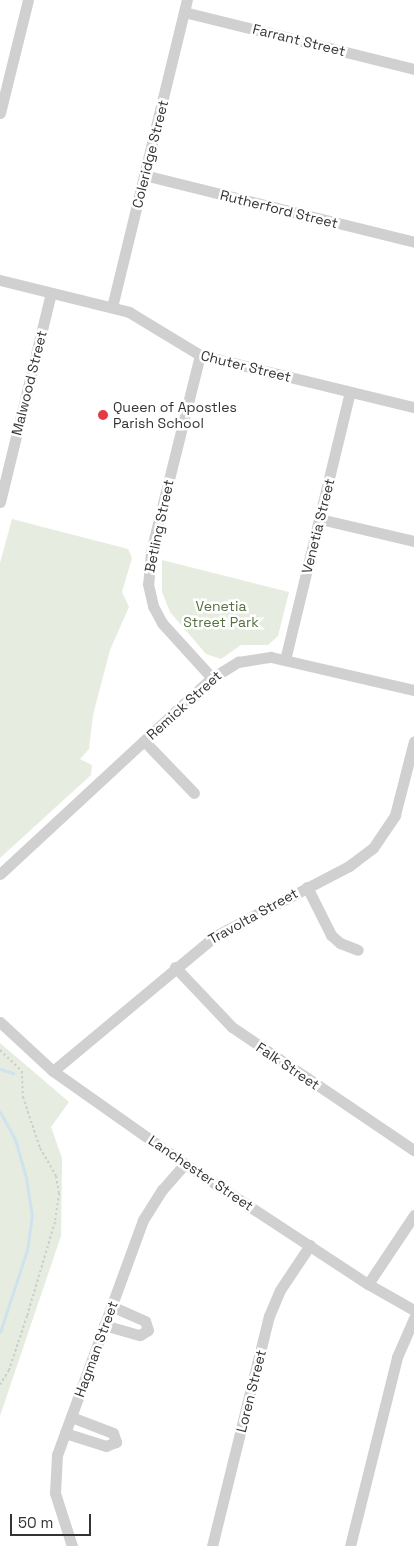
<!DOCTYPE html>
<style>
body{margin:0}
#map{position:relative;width:414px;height:1546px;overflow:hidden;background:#fff;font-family:"Space Grotesk",sans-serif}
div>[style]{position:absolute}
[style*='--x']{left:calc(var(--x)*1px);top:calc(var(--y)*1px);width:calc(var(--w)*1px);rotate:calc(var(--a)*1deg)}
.green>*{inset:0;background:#e6ecdf}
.stream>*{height:3px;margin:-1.5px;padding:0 1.5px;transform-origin:1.5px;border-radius:1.5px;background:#cfe2ee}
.path>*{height:2px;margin-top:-1px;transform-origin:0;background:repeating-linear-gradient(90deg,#cdcdcd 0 2.5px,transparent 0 5px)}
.minor>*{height:11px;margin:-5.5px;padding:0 5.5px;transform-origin:5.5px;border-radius:5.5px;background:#d0d0d0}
.dots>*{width:14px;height:14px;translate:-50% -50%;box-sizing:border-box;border:2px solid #fff;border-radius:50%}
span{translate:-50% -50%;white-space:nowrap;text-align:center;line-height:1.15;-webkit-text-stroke:5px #fff;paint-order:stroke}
.street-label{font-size:14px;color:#333}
.poi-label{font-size:14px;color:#333}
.left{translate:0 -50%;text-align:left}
.park-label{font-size:14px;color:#56703f}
.scale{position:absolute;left:10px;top:1514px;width:81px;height:22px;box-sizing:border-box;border:2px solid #333;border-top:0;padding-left:6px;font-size:15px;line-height:18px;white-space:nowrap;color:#333;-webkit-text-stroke:4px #fff;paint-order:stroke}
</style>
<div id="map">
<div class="green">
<i style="clip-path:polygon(12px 519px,128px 549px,132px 558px,122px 592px,129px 607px,110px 650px,93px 715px,89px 749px,80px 759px,92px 765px,91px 775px,0 858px,0 563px)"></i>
<i style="clip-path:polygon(162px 560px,289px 592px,278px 636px,268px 645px,241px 645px,221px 659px,206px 654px,170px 612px,162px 592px)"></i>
<i style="clip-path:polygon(0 1043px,69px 1102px,51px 1127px,62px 1158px,61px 1236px,0 1416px)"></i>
</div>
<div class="stream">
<i style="--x:0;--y:1069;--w:14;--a:17"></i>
<i style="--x:0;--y:1112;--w:31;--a:61"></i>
<i style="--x:15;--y:1139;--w:41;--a:74.2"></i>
<i style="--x:26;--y:1178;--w:37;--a:81"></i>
<i style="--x:32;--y:1215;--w:35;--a:98"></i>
<i style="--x:27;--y:1250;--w:86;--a:108.2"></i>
</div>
<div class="path">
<i style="--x:0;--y:1050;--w:30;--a:44"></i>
<i style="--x:22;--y:1071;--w:26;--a:88"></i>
<i style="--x:23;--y:1097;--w:54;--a:71.6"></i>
<i style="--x:40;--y:1148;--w:32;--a:60"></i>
<i style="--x:56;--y:1176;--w:17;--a:80"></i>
<i style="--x:59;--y:1193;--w:29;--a:98"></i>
<i style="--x:55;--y:1222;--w:98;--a:106.6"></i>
<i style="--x:27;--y:1316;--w:57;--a:108.4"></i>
<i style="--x:9;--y:1370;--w:17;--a:121"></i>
</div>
<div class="minor">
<i style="--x:184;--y:12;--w:237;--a:13.9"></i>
<i style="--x:0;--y:113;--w:116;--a:-76.1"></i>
<i style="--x:144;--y:175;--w:278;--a:13.9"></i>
<i style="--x:0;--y:280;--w:133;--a:13.9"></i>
<i style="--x:129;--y:312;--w:83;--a:31.2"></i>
<i style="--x:200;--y:355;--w:220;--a:13.7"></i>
<i style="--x:112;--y:307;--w:316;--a:-76.3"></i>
<i style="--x:200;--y:355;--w:203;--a:104"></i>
<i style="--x:151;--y:552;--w:32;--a:95"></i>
<i style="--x:148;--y:584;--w:23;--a:77"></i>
<i style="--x:153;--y:606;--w:19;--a:62"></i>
<i style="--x:162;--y:623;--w:74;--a:47.7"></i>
<i style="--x:0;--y:502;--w:215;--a:-76.3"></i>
<i style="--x:320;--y:519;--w:97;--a:13.2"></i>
<i style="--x:285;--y:660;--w:276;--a:-76.4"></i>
<i style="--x:144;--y:741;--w:72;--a:46.1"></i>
<i style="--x:0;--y:874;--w:289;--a:-42.8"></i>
<i style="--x:212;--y:678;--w:31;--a:-32"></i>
<i style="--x:238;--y:662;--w:33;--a:-9"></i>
<i style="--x:271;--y:657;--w:147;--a:13"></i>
<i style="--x:307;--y:887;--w:54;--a:63.4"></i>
<i style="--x:331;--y:935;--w:12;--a:42"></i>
<i style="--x:340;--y:943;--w:19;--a:21"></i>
<i style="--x:175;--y:967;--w:83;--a:46.5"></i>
<i style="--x:232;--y:1027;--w:220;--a:34.1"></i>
<i style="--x:0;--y:1022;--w:72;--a:42.8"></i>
<i style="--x:53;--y:1071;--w:161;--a:35.2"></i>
<i style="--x:185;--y:1164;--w:219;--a:33.3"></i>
<i style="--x:368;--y:1284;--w:53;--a:29.5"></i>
<i style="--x:53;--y:1071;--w:211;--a:-39.8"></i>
<i style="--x:215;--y:936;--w:151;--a:-27.6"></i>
<i style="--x:349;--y:866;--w:30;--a:-37"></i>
<i style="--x:373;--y:848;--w:40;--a:-56"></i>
<i style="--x:395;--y:815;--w:76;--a:-75.6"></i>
<i style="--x:368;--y:1284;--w:83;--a:-56.3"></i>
<i style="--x:104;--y:1325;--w:37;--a:16"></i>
<i style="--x:140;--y:1335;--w:9;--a:-32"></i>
<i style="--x:148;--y:1330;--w:9;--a:-108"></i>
<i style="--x:145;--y:1321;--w:37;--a:-156"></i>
<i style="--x:65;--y:1433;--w:43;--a:17.6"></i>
<i style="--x:106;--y:1446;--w:11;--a:-22"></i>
<i style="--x:116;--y:1442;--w:9;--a:-108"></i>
<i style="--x:113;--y:1433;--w:45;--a:-159.1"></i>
<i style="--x:72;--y:1546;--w:56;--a:-107.8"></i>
<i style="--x:55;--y:1493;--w:38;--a:-87"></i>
<i style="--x:57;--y:1455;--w:250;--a:-69.9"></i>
<i style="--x:143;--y:1220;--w:36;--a:-58"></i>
<i style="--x:162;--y:1190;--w:35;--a:-49"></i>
<i style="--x:212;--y:1546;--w:237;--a:-76.1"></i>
<i style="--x:269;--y:1316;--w:28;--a:-67"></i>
<i style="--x:280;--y:1290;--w:54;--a:-56.3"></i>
<i style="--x:350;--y:1546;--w:195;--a:-76"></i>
<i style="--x:397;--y:1357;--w:43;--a:-66.4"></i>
</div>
<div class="dots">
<i style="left:103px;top:415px;background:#e63946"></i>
</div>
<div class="street-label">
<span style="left:299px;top:40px;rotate:14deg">Farrant Street</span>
<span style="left:150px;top:154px;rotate:-76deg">Coleridge Street</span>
<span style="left:279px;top:209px;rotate:14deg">Rutherford Street</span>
<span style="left:246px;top:366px;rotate:14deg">Chuter Street</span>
<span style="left:29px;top:383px;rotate:-76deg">Malwood Street</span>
<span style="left:159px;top:526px;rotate:-78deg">Betling Street</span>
<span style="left:318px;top:526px;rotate:-76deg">Venetia Street</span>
<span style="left:184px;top:705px;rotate:-42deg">Remick Street</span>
<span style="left:253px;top:916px;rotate:-29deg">Travolta Street</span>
<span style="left:288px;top:1066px;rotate:34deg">Falk Street</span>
<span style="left:201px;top:1173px;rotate:34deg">Lanchester Street</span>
<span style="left:96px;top:1349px;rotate:-70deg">Hagman Street</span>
<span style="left:251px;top:1391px;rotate:-76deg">Loren Street</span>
</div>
<div class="poi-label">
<span class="left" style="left:113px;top:415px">Queen of Apostles<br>Parish School</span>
</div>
<div class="park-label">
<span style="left:221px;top:614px">Venetia<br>Street Park</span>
</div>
<div class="scale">50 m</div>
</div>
